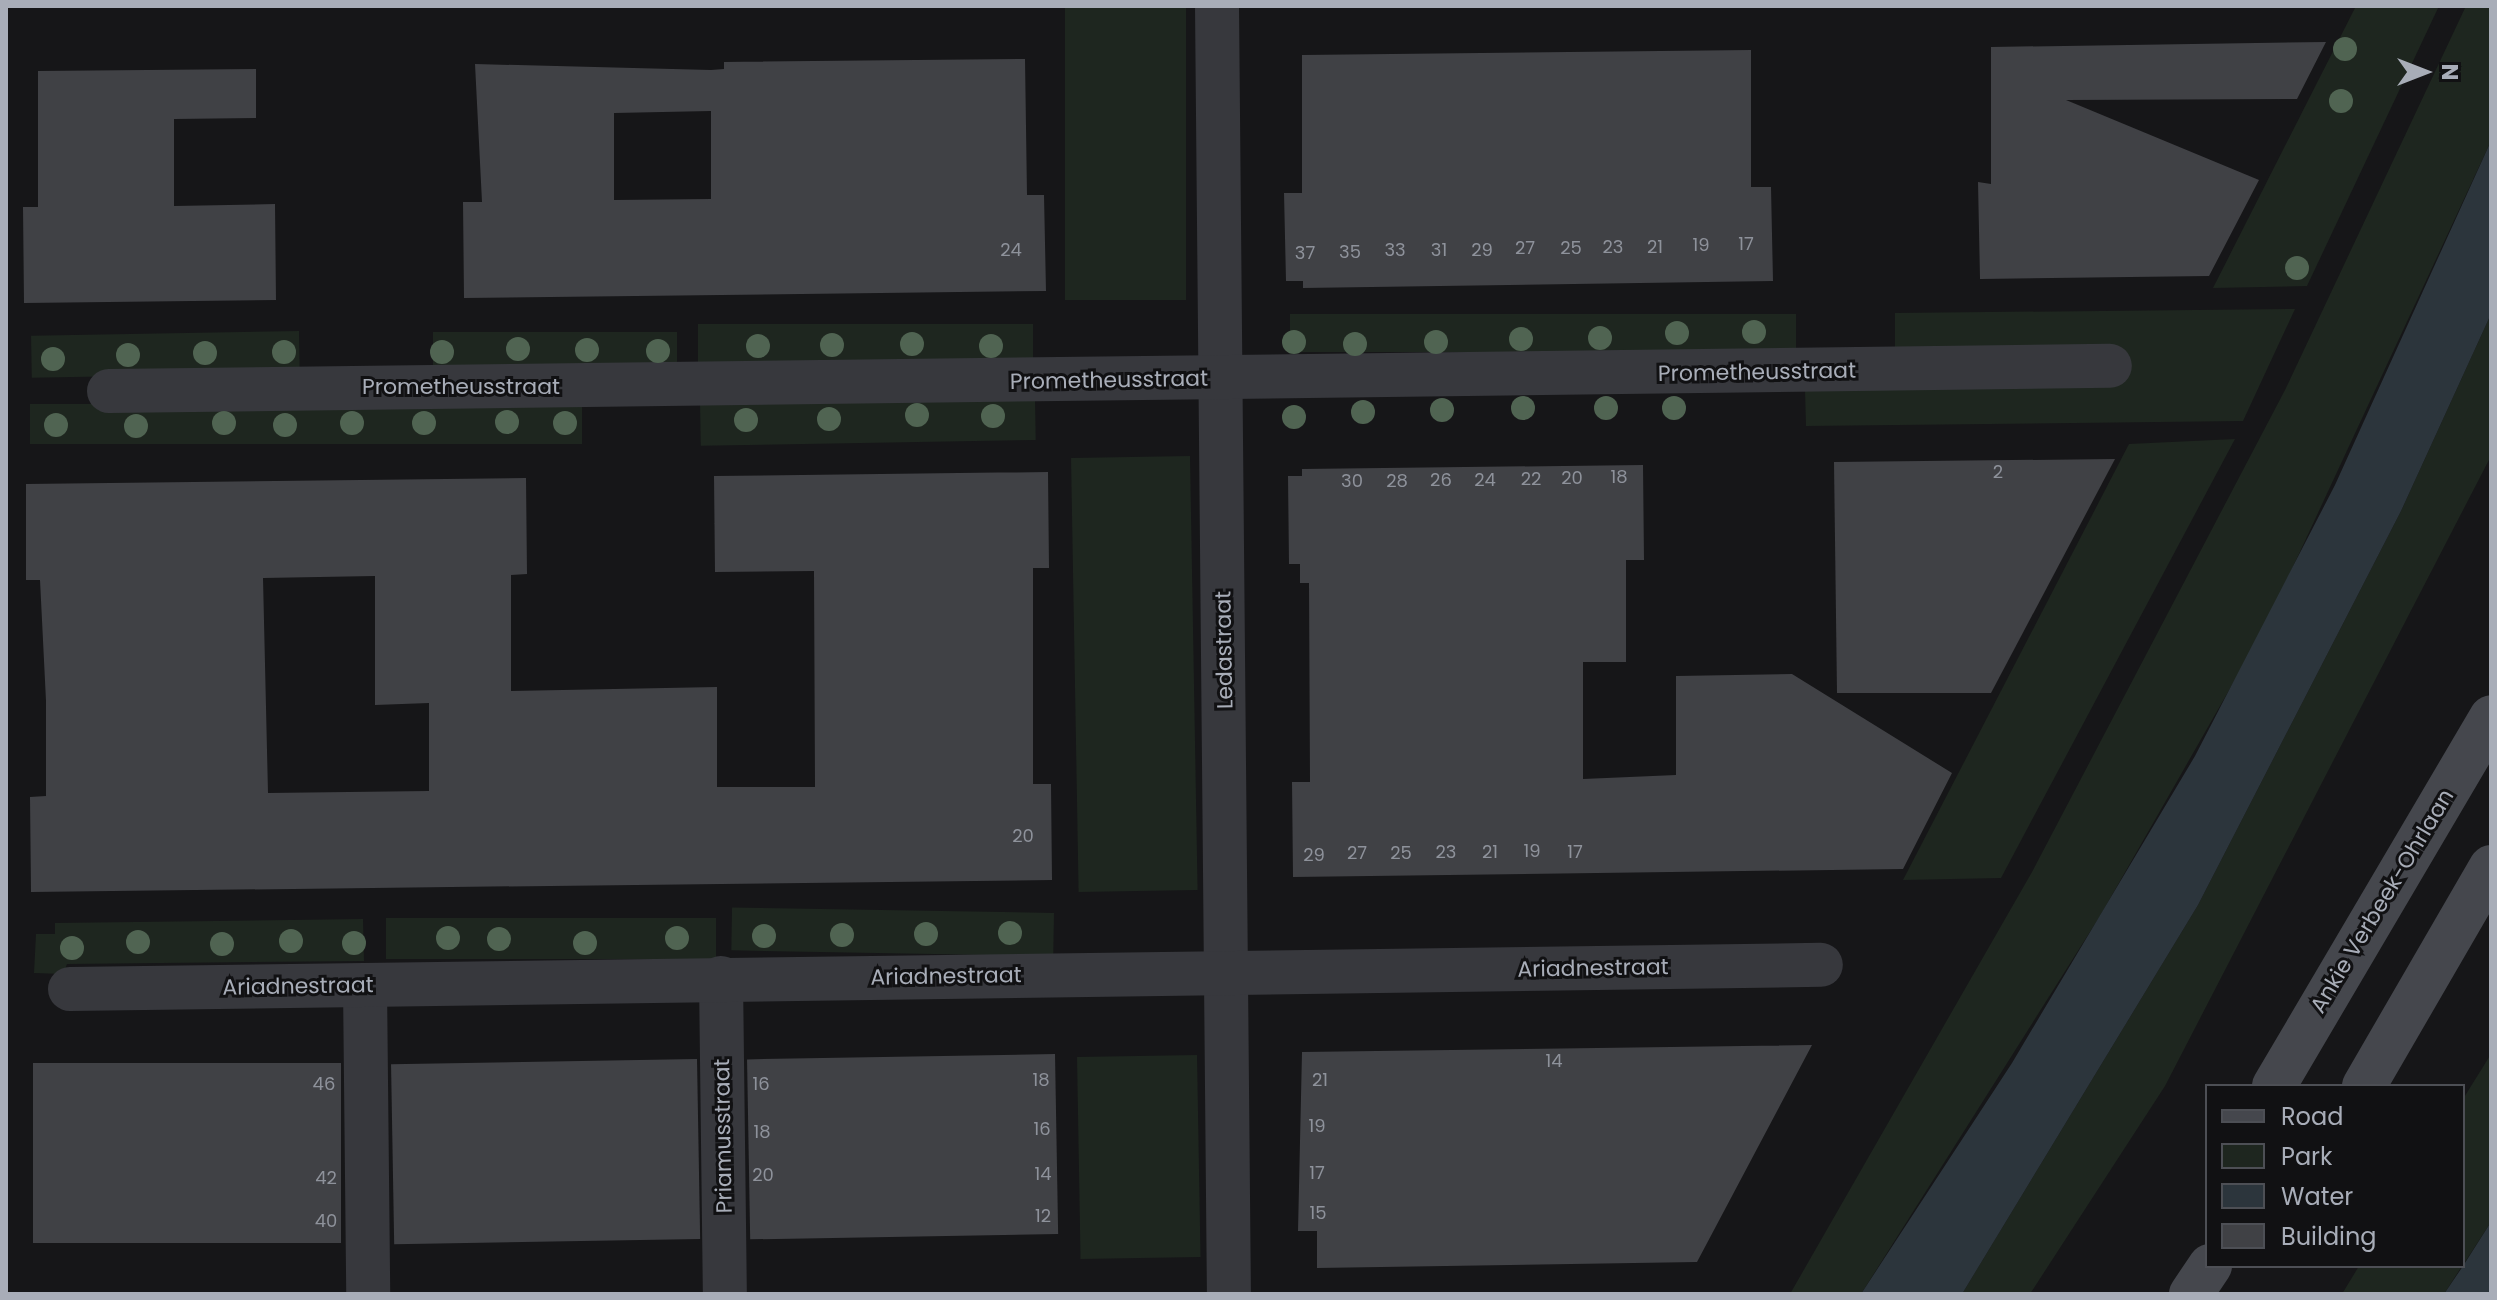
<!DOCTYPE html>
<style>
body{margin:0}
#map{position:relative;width:2497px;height:1300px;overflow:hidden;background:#161618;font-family:Poppins,sans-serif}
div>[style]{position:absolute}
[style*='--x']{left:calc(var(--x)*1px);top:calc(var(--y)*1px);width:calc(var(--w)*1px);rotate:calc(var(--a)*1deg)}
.green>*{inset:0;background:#1e261f;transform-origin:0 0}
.water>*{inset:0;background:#2c353c}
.building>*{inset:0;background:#404145;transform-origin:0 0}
.minor>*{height:44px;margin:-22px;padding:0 22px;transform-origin:22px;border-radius:22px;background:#37383d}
.secondary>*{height:44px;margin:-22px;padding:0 22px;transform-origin:22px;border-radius:22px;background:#45474d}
.trees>*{width:24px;height:24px;margin:-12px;border-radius:50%;background:#506452}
span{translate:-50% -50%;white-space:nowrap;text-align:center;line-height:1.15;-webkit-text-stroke:6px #111113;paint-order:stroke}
.number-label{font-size:18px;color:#8e929b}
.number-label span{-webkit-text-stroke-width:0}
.street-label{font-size:22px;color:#a8adb8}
.frame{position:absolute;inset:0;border:8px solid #a8adb8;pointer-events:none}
.legend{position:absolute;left:2205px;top:1084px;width:260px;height:184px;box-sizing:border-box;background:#111113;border:2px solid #4d4f55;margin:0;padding:10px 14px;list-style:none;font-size:24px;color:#a8adb8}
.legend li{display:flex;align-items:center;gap:16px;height:40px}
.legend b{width:40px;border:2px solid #4d4f55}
.north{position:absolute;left:2385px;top:32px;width:80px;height:80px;-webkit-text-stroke:6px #111113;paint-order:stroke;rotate:90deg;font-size:22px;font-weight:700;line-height:32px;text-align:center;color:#a8adb8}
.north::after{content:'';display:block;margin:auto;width:28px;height:36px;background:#a8adb8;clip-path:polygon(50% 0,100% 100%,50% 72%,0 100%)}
</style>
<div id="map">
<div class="green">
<i style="left:1065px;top:6px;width:121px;height:294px"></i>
<i style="clip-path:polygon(2356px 6px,2439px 6px,2307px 286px,2213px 288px)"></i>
<i style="clip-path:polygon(2466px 6px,2491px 6px,2491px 141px,2264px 629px,2100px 916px,1861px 1294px,1790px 1294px,2032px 872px,2285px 390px)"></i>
<i style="clip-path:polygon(2295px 309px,2243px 421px,1806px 426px,1805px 390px,2120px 347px,1895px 352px,1895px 313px)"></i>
<i style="left:1796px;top:314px;width:38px;height:506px;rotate:90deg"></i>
<i style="clip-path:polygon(2491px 314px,2491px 456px,2165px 1086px,2030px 1294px,1962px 1294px,2198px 905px,2401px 511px)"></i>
<i style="left:1033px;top:324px;width:42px;height:335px;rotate:90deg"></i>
<i style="left:299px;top:331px;width:42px;height:268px;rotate:89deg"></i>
<i style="left:433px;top:332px;width:244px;height:38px"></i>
<i style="left:1035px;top:398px;width:42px;height:335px;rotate:89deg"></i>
<i style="left:582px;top:404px;width:40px;height:552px;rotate:90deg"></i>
<i style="clip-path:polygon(2235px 439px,2001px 878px,1903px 880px,2129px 444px)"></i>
<i style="left:1190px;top:456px;width:434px;height:119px;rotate:89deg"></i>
<i style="left:1054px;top:913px;width:43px;height:322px;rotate:91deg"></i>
<i style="left:716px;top:918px;width:41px;height:330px;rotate:90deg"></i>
<i style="clip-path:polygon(363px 919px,364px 961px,67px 964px,63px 974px,34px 973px,36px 934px,55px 934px,55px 923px)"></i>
<i style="clip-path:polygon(2491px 1054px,2491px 1222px,2463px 1265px,2463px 1099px)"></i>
<i style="left:1197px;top:1055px;width:202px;height:120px;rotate:89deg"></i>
<i style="clip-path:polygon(2359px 1266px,2462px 1266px,2444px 1294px,2342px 1294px)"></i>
</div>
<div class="water">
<i style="clip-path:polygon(2491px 141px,2491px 314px,2401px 511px,2198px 905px,1962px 1294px,1861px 1294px,2012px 1063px,2195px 756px,2335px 485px)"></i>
<i style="clip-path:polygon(2491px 1222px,2491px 1294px,2444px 1294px,2463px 1266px)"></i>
</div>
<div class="building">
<i style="clip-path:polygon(2326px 42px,2297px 99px,2066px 100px,2259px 180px,2209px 276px,1980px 279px,1978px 182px,1991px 184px,1991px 47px)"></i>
<i style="clip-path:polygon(1751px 50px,1751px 187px,1771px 187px,1773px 281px,1303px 288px,1303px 281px,1286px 281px,1284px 193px,1302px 193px,1302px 55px)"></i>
<i style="clip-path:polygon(evenodd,1025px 59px,1027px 195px,1044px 195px,1046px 291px,464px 298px,463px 202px,482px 202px,475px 64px,711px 70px,724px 69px,724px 62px,1025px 59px,711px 111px,711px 199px,614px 200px,614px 113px,711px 111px)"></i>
<i style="clip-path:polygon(256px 69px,256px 118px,174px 119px,174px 206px,275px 204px,276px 300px,24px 303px,23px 207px,38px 207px,38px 71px)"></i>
<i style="clip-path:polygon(2115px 459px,1991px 693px,1837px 693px,1834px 462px)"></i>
<i style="clip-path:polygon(1643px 465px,1644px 560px,1626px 560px,1626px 662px,1583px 662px,1583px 779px,1676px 775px,1676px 676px,1792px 674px,1952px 773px,1903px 869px,1293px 877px,1292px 782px,1310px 782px,1309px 583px,1300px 583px,1300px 564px,1289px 564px,1288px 476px,1302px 476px,1302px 469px)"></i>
<i style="clip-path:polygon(evenodd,1048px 472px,1049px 568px,1033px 568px,1033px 784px,1051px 784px,1052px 880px,31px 892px,30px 797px,46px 796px,46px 701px,40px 580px,26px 580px,26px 484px,526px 478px,527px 574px,511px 575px,511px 691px,717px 687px,717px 787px,815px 787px,814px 571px,715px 572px,714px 476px,1048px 472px,375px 576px,375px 705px,429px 703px,429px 791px,268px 793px,263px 578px,375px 576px)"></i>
<i style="clip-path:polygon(1812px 1045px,1697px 1262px,1317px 1268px,1317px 1231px,1298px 1231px,1302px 1052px)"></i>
<i style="left:1055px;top:1054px;width:180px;height:308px;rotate:89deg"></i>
<i style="left:697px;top:1059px;width:180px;height:306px;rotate:89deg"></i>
<i style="left:341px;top:1063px;width:180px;height:308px;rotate:90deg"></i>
</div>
<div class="minor">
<i style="--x:1217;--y:6;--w:1288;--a:89.47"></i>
<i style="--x:109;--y:391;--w:2001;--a:-0.72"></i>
<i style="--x:721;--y:978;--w:316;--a:89.3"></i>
<i style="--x:365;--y:985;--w:309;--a:89.4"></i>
<i style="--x:70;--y:989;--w:1751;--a:-0.79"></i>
</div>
<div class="secondary">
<i style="--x:2274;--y:1086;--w:428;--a:-59.5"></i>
<i style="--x:2364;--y:1086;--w:253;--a:-59.9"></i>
<i style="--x:2191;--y:1294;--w:34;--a:-56"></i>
</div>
<div class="trees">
<i style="left:2345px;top:49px"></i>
<i style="left:2341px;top:101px"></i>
<i style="left:2297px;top:268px"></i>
<i style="left:1754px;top:332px"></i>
<i style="left:1677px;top:333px"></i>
<i style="left:1600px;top:338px"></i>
<i style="left:1521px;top:339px"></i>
<i style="left:1294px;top:342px"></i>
<i style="left:1436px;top:342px"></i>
<i style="left:912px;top:344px"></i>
<i style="left:1355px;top:344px"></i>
<i style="left:832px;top:345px"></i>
<i style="left:758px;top:346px"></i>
<i style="left:991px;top:346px"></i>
<i style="left:518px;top:349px"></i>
<i style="left:587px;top:350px"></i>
<i style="left:658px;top:351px"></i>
<i style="left:284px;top:352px"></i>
<i style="left:442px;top:352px"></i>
<i style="left:205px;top:353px"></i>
<i style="left:128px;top:355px"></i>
<i style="left:53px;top:359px"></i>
<i style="left:1523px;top:408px"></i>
<i style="left:1606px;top:408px"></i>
<i style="left:1674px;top:408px"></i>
<i style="left:1442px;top:410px"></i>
<i style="left:1363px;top:412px"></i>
<i style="left:917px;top:415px"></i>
<i style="left:993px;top:416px"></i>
<i style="left:1294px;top:417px"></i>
<i style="left:829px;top:419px"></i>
<i style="left:746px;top:420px"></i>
<i style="left:507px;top:422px"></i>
<i style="left:224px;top:423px"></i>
<i style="left:352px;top:423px"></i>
<i style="left:424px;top:423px"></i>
<i style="left:565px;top:423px"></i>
<i style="left:56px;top:425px"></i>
<i style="left:285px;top:425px"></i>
<i style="left:136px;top:426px"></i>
<i style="left:1010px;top:933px"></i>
<i style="left:926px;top:934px"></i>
<i style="left:842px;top:935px"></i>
<i style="left:764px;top:936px"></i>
<i style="left:448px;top:938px"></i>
<i style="left:677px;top:938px"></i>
<i style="left:499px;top:939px"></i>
<i style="left:291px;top:941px"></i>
<i style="left:138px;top:942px"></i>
<i style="left:354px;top:943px"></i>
<i style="left:585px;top:943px"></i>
<i style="left:222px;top:944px"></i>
<i style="left:72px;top:948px"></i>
</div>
<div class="number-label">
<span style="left:1746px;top:244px">17</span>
<span style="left:1701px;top:245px">19</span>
<span style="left:1613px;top:247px">23</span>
<span style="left:1655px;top:247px">21</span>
<span style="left:1525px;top:248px">27</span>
<span style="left:1571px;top:248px">25</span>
<span style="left:1011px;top:250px">24</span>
<span style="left:1395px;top:250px">33</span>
<span style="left:1439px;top:250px">31</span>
<span style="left:1482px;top:250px">29</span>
<span style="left:1350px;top:252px">35</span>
<span style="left:1305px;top:253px">37</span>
<span style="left:1998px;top:472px">2</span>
<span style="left:1619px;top:477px">18</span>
<span style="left:1572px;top:478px">20</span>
<span style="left:1531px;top:479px">22</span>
<span style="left:1441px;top:480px">26</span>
<span style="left:1485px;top:480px">24</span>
<span style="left:1352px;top:481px">30</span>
<span style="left:1397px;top:481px">28</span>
<span style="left:1023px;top:836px">20</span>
<span style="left:1532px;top:851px">19</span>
<span style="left:1446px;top:852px">23</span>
<span style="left:1490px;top:852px">21</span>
<span style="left:1575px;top:852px">17</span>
<span style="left:1357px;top:853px">27</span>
<span style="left:1401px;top:853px">25</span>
<span style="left:1314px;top:855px">29</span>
<span style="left:1554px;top:1061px">14</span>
<span style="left:1041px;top:1080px">18</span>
<span style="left:1320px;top:1080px">21</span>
<span style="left:324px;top:1084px">46</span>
<span style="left:761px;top:1084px">16</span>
<span style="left:1317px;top:1126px">19</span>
<span style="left:1042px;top:1129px">16</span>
<span style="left:762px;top:1132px">18</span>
<span style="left:1317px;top:1173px">17</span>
<span style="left:1043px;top:1174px">14</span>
<span style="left:763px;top:1175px">20</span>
<span style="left:326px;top:1178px">42</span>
<span style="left:1318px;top:1213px">15</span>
<span style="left:1043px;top:1216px">12</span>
<span style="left:326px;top:1221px">40</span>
</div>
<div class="street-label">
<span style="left:1757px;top:372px;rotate:-1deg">Prometheusstraat</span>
<span style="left:1109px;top:380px;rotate:-1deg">Prometheusstraat</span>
<span style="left:461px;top:387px">Prometheusstraat</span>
<span style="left:1224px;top:650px;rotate:-91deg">Ledastraat</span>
<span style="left:2382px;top:901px;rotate:-59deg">Ankie Verbeek-Ohrlaan</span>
<span style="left:1593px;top:968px;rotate:-1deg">Ariadnestraat</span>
<span style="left:946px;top:976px;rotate:-1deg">Ariadnestraat</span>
<span style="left:298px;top:986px;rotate:-1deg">Ariadnestraat</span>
<span style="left:723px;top:1136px;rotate:-91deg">Priamusstraat</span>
</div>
<div class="frame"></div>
<ul class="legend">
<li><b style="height:10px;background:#45474d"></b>Road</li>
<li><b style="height:22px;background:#1e261f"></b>Park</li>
<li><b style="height:22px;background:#2c353c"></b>Water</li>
<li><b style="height:22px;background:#404145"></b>Building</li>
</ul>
<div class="north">N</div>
</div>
